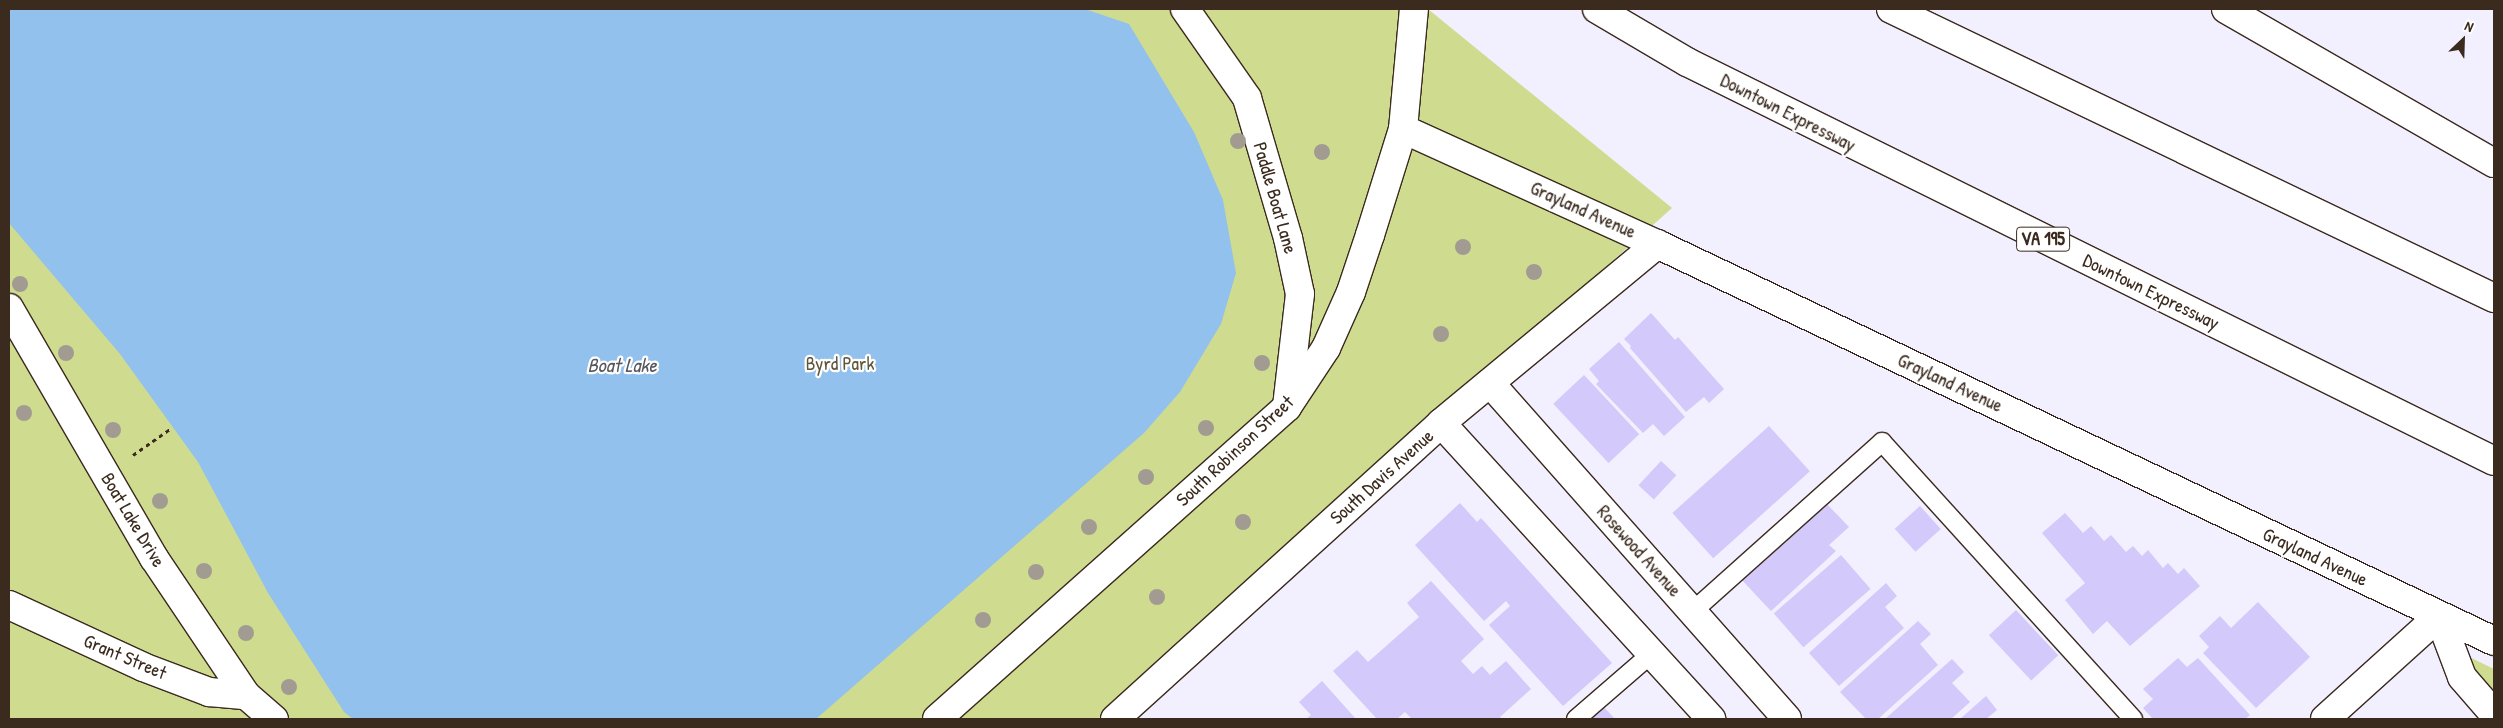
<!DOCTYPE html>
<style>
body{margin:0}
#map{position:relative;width:2503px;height:728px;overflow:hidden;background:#f2effe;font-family:"Patrick Hand",sans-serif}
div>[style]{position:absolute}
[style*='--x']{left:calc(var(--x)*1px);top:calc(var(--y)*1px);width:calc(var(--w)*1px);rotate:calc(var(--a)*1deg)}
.green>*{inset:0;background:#cfdc8f}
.water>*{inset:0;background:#92c1ed}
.building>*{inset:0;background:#d3c9fb;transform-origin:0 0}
.path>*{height:3px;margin-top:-1.5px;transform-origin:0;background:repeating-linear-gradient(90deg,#3b2a1e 0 4px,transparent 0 8px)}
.roads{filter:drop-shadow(1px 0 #3b2a1e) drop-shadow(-1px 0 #3b2a1e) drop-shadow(0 1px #3b2a1e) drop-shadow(0 -1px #3b2a1e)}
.service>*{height:18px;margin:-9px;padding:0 9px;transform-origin:9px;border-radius:9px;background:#fff}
.minor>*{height:28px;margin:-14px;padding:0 14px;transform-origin:14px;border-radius:14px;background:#fff}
.tertiary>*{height:28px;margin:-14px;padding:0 14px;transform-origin:14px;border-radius:14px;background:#fff}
.motorway>*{height:28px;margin:-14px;padding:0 14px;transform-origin:14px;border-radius:14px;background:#fff}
.trees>*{width:16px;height:16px;margin:-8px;border-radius:50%;background:#a29b92}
span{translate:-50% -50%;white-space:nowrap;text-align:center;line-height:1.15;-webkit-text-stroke:4.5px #fff;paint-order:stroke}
.shield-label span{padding:1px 4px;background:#fff;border:1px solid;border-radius:4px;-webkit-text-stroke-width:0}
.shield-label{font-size:18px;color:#3b2a1e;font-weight:700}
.street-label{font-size:19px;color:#3b2a1e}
.park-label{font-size:19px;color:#60563a}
.water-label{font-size:20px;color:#55575c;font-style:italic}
.frame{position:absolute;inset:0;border:10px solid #3b2a1e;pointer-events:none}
.north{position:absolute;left:2438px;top:15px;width:50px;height:50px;-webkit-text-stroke:4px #fff;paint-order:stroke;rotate:24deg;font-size:14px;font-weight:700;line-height:20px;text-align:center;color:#3b2a1e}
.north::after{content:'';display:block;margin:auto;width:18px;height:22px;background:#3b2a1e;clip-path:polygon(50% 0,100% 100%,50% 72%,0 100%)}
</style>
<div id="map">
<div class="green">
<i style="clip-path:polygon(9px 9px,1428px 9px,1672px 208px,1098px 719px,9px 719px)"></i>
<i style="clip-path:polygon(2459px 652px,2494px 669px,2494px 694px)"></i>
</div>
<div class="water">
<i style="clip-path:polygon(9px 9px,1085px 9px,1129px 24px,1194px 132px,1223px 200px,1236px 273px,1221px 324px,1180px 392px,1144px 433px,816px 719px,353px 719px,344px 712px,268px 593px,198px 462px,120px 354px,9px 223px)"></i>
</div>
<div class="building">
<i style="clip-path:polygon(1651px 313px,1675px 340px,1678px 337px,1724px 389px,1709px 403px,1704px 397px,1686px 412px,1630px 348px,1631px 346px,1624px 339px)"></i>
<i style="clip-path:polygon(1619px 342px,1685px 417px,1664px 436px,1653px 424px,1643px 433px,1596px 384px,1599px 381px,1589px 369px)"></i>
<i style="left:1584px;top:375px;width:81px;height:42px;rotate:47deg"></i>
<i style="left:1769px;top:426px;width:61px;height:130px;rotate:48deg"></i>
<i style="left:1661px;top:461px;width:21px;height:33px;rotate:43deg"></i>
<i style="clip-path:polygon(1823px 500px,1849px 527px,1829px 545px,1836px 551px,1771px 611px,1740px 578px)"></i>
<i style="clip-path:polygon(1460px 503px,1477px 522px,1481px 518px,1612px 663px,1563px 706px,1489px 625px,1510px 606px,1506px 601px,1484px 621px,1415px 545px)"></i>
<i style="left:1920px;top:506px;width:31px;height:34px;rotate:48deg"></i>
<i style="clip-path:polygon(2065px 513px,2083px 533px,2091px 526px,2104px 541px,2111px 535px,2126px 552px,2133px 546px,2142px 556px,2148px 550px,2163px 568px,2168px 563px,2178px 574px,2184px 568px,2200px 586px,2130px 646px,2107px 621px,2093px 634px,2065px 600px,2085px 583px,2042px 533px)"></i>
<i style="left:1841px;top:555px;width:45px;height:89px;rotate:49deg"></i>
<i style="clip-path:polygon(1431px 581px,1484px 639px,1461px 661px,1473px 674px,1482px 666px,1490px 675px,1506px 661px,1531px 689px,1500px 717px,1502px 719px,1412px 719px,1405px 712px,1397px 719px,1377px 719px,1333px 671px,1357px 650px,1368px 662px,1419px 617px,1407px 603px)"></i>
<i style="clip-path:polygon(1886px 583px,1897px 596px,1885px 607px,1904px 628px,1839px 686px,1809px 653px)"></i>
<i style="clip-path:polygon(2258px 602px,2310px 657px,2256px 708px,2203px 653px,2209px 647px,2199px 636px,2220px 616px,2231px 628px)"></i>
<i style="left:2016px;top:610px;width:62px;height:37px;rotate:47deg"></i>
<i style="clip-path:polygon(1918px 621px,1931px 634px,1920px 644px,1938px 665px,1878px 719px,1866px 719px,1840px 692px)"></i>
<i style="clip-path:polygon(2178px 658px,2187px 667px,2198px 658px,2250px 715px,2245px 719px,2153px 719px,2143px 708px,2153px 699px,2143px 689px)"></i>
<i style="clip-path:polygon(1952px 659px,1964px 672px,1952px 683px,1970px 702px,1951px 719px,1885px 719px)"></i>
<i style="clip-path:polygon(1322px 681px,1356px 719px,1306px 719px,1311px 715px,1299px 702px)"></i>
<i style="clip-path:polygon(1986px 696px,1997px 710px,1986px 719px,1960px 719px)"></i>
<i style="clip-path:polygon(1600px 703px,1615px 719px,1582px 719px)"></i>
</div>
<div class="path">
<i style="--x:133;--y:455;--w:45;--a:-35.1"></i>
</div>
<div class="roads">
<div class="service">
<i style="--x:1692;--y:612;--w:255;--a:-41.8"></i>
<i style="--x:1882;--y:442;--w:374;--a:47.8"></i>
<i style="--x:1576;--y:719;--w:99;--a:-40.9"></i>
</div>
<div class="minor">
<i style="--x:1185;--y:9;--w:108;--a:55.1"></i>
<i style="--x:1247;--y:98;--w:146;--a:73.7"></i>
<i style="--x:1288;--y:238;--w:57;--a:77.9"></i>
<i style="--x:1300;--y:294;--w:114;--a:96.6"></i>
<i style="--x:9;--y:308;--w:289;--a:59.9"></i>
<i style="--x:154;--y:558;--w:165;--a:56.1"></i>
<i style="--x:246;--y:695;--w:37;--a:41"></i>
<i style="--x:1490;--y:383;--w:448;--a:48.5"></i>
<i style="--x:1441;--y:423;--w:401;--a:47.6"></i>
<i style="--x:9;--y:605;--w:148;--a:24.8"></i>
<i style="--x:143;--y:667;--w:71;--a:20.7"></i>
<i style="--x:209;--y:692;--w:37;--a:5"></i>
<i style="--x:1115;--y:719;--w:440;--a:-42.2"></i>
<i style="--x:1441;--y:423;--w:281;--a:-39.6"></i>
<i style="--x:2325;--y:719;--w:154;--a:-42.1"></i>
<i style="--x:2439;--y:616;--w:65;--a:69.3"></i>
<i style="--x:2462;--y:677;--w:49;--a:49.1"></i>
</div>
<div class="tertiary">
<i style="--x:1403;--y:129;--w:279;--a:24.4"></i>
<i style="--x:1657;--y:244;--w:926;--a:25.38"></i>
<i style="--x:937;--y:719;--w:469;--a:-41.7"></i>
<i style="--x:1287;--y:407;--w:71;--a:-56.5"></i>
<i style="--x:1326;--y:348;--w:61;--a:-65.9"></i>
<i style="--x:1351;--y:292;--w:60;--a:-71.6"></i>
<i style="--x:1370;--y:235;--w:111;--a:-72.7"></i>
<i style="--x:1403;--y:129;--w:121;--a:-84.8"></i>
</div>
<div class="motorway">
<i style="--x:1597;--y:9;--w:104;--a:30.5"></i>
<i style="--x:1687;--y:62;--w:900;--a:26.31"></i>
<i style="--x:1891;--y:9;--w:669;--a:25.61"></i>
<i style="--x:2226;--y:9;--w:309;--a:29.9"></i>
</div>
</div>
<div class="trees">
<i style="left:1238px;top:141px"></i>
<i style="left:1322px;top:152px"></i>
<i style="left:1463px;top:247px"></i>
<i style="left:1534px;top:272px"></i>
<i style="left:20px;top:284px"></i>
<i style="left:1441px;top:334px"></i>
<i style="left:66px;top:353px"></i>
<i style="left:1262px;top:363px"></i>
<i style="left:24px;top:413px"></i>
<i style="left:1206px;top:428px"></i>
<i style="left:113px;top:430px"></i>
<i style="left:1146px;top:477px"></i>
<i style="left:160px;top:501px"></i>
<i style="left:1243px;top:522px"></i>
<i style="left:1089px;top:527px"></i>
<i style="left:204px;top:571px"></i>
<i style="left:1036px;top:572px"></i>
<i style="left:1157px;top:597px"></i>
<i style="left:983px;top:620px"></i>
<i style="left:246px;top:633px"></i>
<i style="left:289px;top:687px"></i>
</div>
<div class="shield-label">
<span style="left:2043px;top:239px">VA 195</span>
</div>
<div class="street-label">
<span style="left:1788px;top:113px;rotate:27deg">Downtown Expressway</span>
<span style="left:1275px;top:198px;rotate:74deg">Paddle Boat Lane</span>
<span style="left:1583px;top:210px;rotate:24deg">Grayland Avenue</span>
<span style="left:2151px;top:292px;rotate:26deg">Downtown Expressway</span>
<span style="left:1950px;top:383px;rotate:25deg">Grayland Avenue</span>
<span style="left:1235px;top:451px;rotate:-43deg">South Robinson Street</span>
<span style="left:1382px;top:477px;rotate:-42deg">South Davis Avenue</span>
<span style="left:133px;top:520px;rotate:59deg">Boat Lake Drive</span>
<span style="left:1639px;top:551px;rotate:48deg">Rosewood Avenue</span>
<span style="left:2315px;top:557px;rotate:25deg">Grayland Avenue</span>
<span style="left:125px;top:657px;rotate:23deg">Grant Street</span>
</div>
<div class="park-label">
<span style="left:840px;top:364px">Byrd Park</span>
</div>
<div class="water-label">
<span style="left:622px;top:364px">Boat Lake</span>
</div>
<div class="frame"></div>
<div class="north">N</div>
</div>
